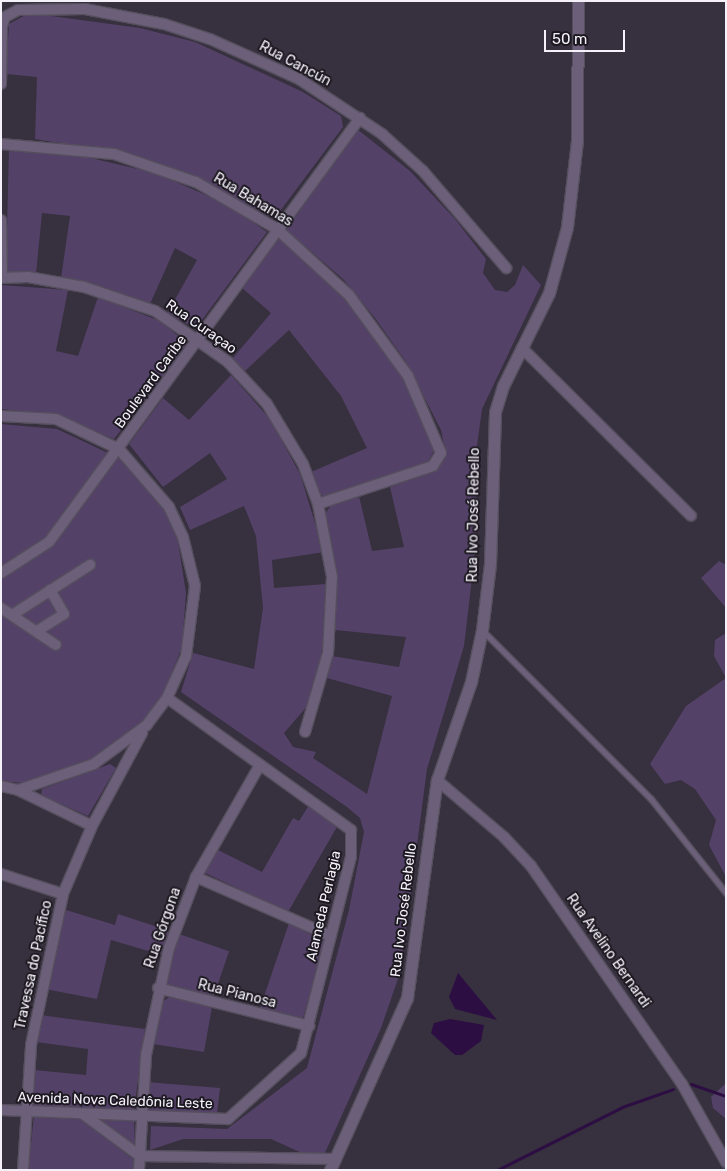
<!DOCTYPE html>
<meta charset="utf-8">
<style>
body{margin:0}
#map{position:relative;width:727px;height:1171px;overflow:hidden;background:#37303f;font-family:Rubik,sans-serif}
div>[style]{position:absolute}
[style*='--x']{left:calc(var(--x)*1px);top:calc(var(--y)*1px);width:calc(var(--w)*1px);rotate:calc(var(--a)*1deg)}
.green>*{inset:0;background:#544167;transform-origin:0 0}
.water>*{inset:0;background:#2d0e43}
.stream>*{height:3px;margin:-1.5px;padding:0 1.5px;transform-origin:1.5px;border-radius:1.5px;background:#2d0e43}
.roads{filter:drop-shadow(1px 0 #554f5d) drop-shadow(-1px 0 #554f5d) drop-shadow(0 1px #554f5d) drop-shadow(0 -1px #554f5d)}
.service>*{height:5px;margin:-2.5px;padding:0 2.5px;transform-origin:2.5px;border-radius:2.5px;background:#6b5f79}
.minor>*{height:10px;margin:-5px;padding:0 5px;transform-origin:5px;border-radius:5px;background:#6b5f79}
.tertiary>*{height:11px;margin:-5.5px;padding:0 5.5px;transform-origin:5.5px;border-radius:5.5px;background:#6b5f79}
span{translate:-50% -50%;white-space:nowrap;text-align:center;line-height:1.15;-webkit-text-stroke:4px #1d1920;paint-order:stroke}
.street-label{font-size:14px;color:#f5f1fb}
.frame{position:absolute;inset:0;border:2px solid #f5f1fb;pointer-events:none}
.scale{position:absolute;left:544px;top:30px;width:81px;height:22px;box-sizing:border-box;border:2px solid #f5f1fb;border-top:0;padding-left:6px;font-size:15px;line-height:18px;white-space:nowrap;color:#f5f1fb;-webkit-text-stroke:4px #1d1920;paint-order:stroke}
</style>
<div id="map">
<div class="green">
<i style="clip-path:polygon(29px 13px,140px 28px,195px 42px,303px 92px,341px 116px,343px 127px,274px 219px,183px 173px,133px 155px,35px 139px,37px 77px,6px 74px,9px 24px)"></i>
<i style="clip-path:polygon(357px 129px,410px 171px,455px 219px,486px 259px,483px 273px,495px 290px,507px 292px,515px 285px,523px 265px,541px 285px,482px 409px,476px 453px,476px 544px,464px 646px,427px 769px,400px 973px,381px 1028px,324px 1155px,304px 1154px,271px 1139px,183px 1139px,150px 1150px,151px 1126px,227px 1129px,307px 1068px,349px 910px,364px 832px,360px 818px,347px 807px,181px 692px,193px 653px,254px 669px,263px 608px,256px 536px,244px 506px,190px 530px,180px 507px,227px 479px,210px 453px,163px 487px,129px 444px,163px 398px,189px 420px,231px 375px,270px 419px,300px 474px,324px 552px,272px 560px,274px 588px,325px 584px,327px 602px,320px 667px,309px 704px,284px 733px,293px 747px,316px 752px,313px 758px,367px 794px,392px 696px,327px 678px,332px 656px,399px 667px,406px 637px,335px 630px,336px 570px,325px 514px,331px 505px,359px 496px,372px 551px,404px 547px,390px 487px,432px 471px,441px 464px,445px 450px,441px 430px,406px 362px,375px 318px,343px 279px,286px 230px)"></i>
<i style="clip-path:polygon(9px 148px,65px 152px,155px 173px,227px 204px,267px 232px,196px 328px,167px 314px,197px 260px,175px 248px,150px 304px,61px 278px,70px 216px,42px 213px,36px 274px,10px 274px,6px 268px)"></i>
<i style="clip-path:polygon(275px 240px,281px 240px,332px 283px,382px 344px,414px 397px,435px 449px,428px 462px,325px 497px,319px 494px,311px 472px,367px 448px,341px 396px,289px 330px,245px 371px,232px 359px,271px 313px,241px 287px)"></i>
<i style="clip-path:polygon(1px 285px,68px 290px,56px 351px,78px 356px,98px 297px,160px 321px,188px 344px,114px 439px,54px 415px,1px 409px)"></i>
<i style="clip-path:polygon(1px 424px,57px 429px,123px 460px,169px 515px,177px 535px,186px 593px,182px 647px,164px 693px,144px 720px,88px 762px,23px 783px,1px 781px)"></i>
<i style="clip-path:polygon(719px 561px,726px 565px,726px 608px,701px 578px)"></i>
<i style="clip-path:polygon(726px 633px,726px 877px,709px 845px,716px 820px,695px 789px,681px 780px,665px 784px,650px 764px,686px 706px,726px 678px,714px 656px,715px 640px)"></i>
<i style="clip-path:polygon(110px 764px,116px 768px,88px 816px,41px 795px,42px 789px)"></i>
<i style="clip-path:polygon(309px 805px,338px 825px,288px 912px,203px 872px,214px 848px,262px 872px,293px 818px,299px 821px)"></i>
<i style="clip-path:polygon(66px 910px,115px 925px,118px 914px,170px 931px,162px 955px,111px 940px,97px 999px,45px 989px)"></i>
<i style="clip-path:polygon(289px 923px,325px 942px,303px 1018px,260px 1008px)"></i>
<i style="left:179px;top:934px;width:53px;height:52px;rotate:19deg"></i>
<i style="clip-path:polygon(169px 997px,212px 1007px,204px 1052px,153px 1044px,161px 1003px)"></i>
<i style="clip-path:polygon(40px 1015px,145px 1029px,134px 1110px,34px 1106px,34px 1070px,86px 1075px,88px 1049px,36px 1042px)"></i>
<i style="clip-path:polygon(147px 1082px,220px 1088px,217px 1114px,148px 1111px)"></i>
<i style="clip-path:polygon(726px 1083px,726px 1119px,713px 1108px,711px 1097px)"></i>
<i style="clip-path:polygon(34px 1116px,79px 1118px,133px 1159px,134px 1170px,28px 1170px)"></i>
<i style="clip-path:polygon(101px 1120px,134px 1121px,135px 1144px,133px 1144px)"></i>
</div>
<div class="water">
<i style="clip-path:polygon(458px 973px,497px 1020px,455px 1009px,449px 997px)"></i>
<i style="clip-path:polygon(450px 1019px,484px 1025px,481px 1041px,462px 1055px,455px 1055px,431px 1033px,434px 1023px)"></i>
</div>
<div class="stream">
<i style="--x:691;--y:1084;--w:37;--a:19"></i>
<i style="--x:497;--y:1170;--w:140;--a:-26.7"></i>
<i style="--x:622;--y:1107;--w:54;--a:-19.4"></i>
</div>
<div class="roads">
<div class="service">
<i style="--x:482;--y:630;--w:239;--a:45"></i>
<i style="--x:651;--y:799;--w:120;--a:51.4"></i>
</div>
<div class="minor">
<i style="--x:1;--y:84;--w:58;--a:-89"></i>
<i style="--x:2;--y:26;--w:9;--a:-72"></i>
<i style="--x:5;--y:17;--w:15;--a:-28"></i>
<i style="--x:18;--y:10;--w:67;--a:-0.9"></i>
<i style="--x:85;--y:9;--w:80;--a:10.8"></i>
<i style="--x:164;--y:24;--w:48;--a:18.1"></i>
<i style="--x:210;--y:39;--w:98;--a:24.2"></i>
<i style="--x:299;--y:79;--w:100;--a:33.5"></i>
<i style="--x:382;--y:134;--w:55;--a:42.1"></i>
<i style="--x:423;--y:171;--w:128;--a:49.4"></i>
<i style="--x:1;--y:144;--w:113;--a:5.1"></i>
<i style="--x:114;--y:154;--w:87;--a:18.9"></i>
<i style="--x:196;--y:182;--w:94;--a:30.1"></i>
<i style="--x:277;--y:229;--w:98;--a:42.5"></i>
<i style="--x:349;--y:295;--w:100;--a:53.9"></i>
<i style="--x:408;--y:376;--w:84;--a:66.8"></i>
<i style="--x:441;--y:453;--w:15;--a:122"></i>
<i style="--x:433;--y:466;--w:121;--a:161.7"></i>
<i style="--x:1;--y:220;--w:58;--a:89"></i>
<i style="--x:1;--y:278;--w:27;--a:-2"></i>
<i style="--x:28;--y:277;--w:57;--a:10.1"></i>
<i style="--x:84;--y:287;--w:75;--a:18.7"></i>
<i style="--x:155;--y:311;--w:89;--a:34.9"></i>
<i style="--x:228;--y:362;--w:57;--a:47.1"></i>
<i style="--x:267;--y:404;--w:70;--a:59"></i>
<i style="--x:303;--y:464;--w:43;--a:69.4"></i>
<i style="--x:318;--y:504;--w:74;--a:79.1"></i>
<i style="--x:332;--y:577;--w:76;--a:93"></i>
<i style="--x:328;--y:653;--w:82;--a:106.2"></i>
<i style="--x:522;--y:348;--w:238;--a:44.8"></i>
<i style="--x:1;--y:416;--w:55;--a:3.1"></i>
<i style="--x:56;--y:419;--w:70;--a:25.5"></i>
<i style="--x:119;--y:449;--w:77;--a:49.2"></i>
<i style="--x:169;--y:507;--w:33;--a:65"></i>
<i style="--x:183;--y:537;--w:50;--a:76.2"></i>
<i style="--x:195;--y:586;--w:71;--a:97.3"></i>
<i style="--x:186;--y:656;--w:46;--a:114.3"></i>
<i style="--x:167;--y:698;--w:34;--a:127"></i>
<i style="--x:147;--y:725;--w:66;--a:143.7"></i>
<i style="--x:94;--y:764;--w:80;--a:161.1"></i>
<i style="--x:18;--y:790;--w:17;--a:-167"></i>
<i style="--x:1;--y:573;--w:57;--a:-32.9"></i>
<i style="--x:49;--y:542;--w:526;--a:-53.74"></i>
<i style="--x:1;--y:608;--w:66;--a:33.9"></i>
<i style="--x:12;--y:615;--w:93;--a:-32.7"></i>
<i style="--x:37;--y:631;--w:32;--a:-32"></i>
<i style="--x:64;--y:614;--w:28;--a:-120"></i>
<i style="--x:437;--y:780;--w:88;--a:40.4"></i>
<i style="--x:504;--y:837;--w:40;--a:47"></i>
<i style="--x:531;--y:866;--w:265;--a:55.3"></i>
<i style="--x:682;--y:1084;--w:90;--a:60.6"></i>
<i style="--x:18;--y:790;--w:82;--a:25.9"></i>
<i style="--x:1;--y:874;--w:65;--a:17.9"></i>
<i style="--x:196;--y:877;--w:147;--a:23.6"></i>
<i style="--x:158;--y:988;--w:156;--a:14.1"></i>
<i style="--x:1;--y:1110;--w:227;--a:2.3"></i>
<i style="--x:228;--y:1119;--w:98;--a:-42.1"></i>
<i style="--x:301;--y:1053;--w:202;--a:-75.7"></i>
<i style="--x:351;--y:857;--w:27;--a:-90"></i>
<i style="--x:351;--y:830;--w:226;--a:-144.3"></i>
<i style="--x:83;--y:1114;--w:71;--a:36.4"></i>
<i style="--x:140;--y:1156;--w:196;--a:0.9"></i>
<i style="--x:23;--y:1170;--w:125;--a:-86.3"></i>
<i style="--x:31;--y:1045;--w:154;--a:-78"></i>
<i style="--x:63;--y:894;--w:74;--a:-66.9"></i>
<i style="--x:92;--y:826;--w:106;--a:-61.7"></i>
<i style="--x:139;--y:1170;--w:115;--a:-86.5"></i>
<i style="--x:146;--y:1055;--w:109;--a:-77.9"></i>
<i style="--x:169;--y:948;--w:76;--a:-69.2"></i>
<i style="--x:196;--y:877;--w:129;--a:-60.3"></i>
</div>
<div class="tertiary">
<i style="--x:330;--y:1170;--w:188;--a:-65.9"></i>
<i style="--x:407;--y:998;--w:220;--a:-82.2"></i>
<i style="--x:437;--y:780;--w:104;--a:-70.9"></i>
<i style="--x:471;--y:682;--w:53;--a:-78.1"></i>
<i style="--x:482;--y:630;--w:66;--a:-83.1"></i>
<i style="--x:490;--y:564;--w:152;--a:-88.1"></i>
<i style="--x:495;--y:412;--w:27;--a:-73"></i>
<i style="--x:503;--y:386;--w:104;--a:-63.7"></i>
<i style="--x:549;--y:293;--w:68;--a:-74.7"></i>
<i style="--x:567;--y:227;--w:87;--a:-83.4"></i>
<i style="--x:577;--y:141;--w:140;--a:-89.6"></i>
</div>
</div>
<div class="street-label">
<span style="left:295px;top:64px;rotate:28deg">Rua Cancún</span>
<span style="left:253px;top:200px;rotate:31deg">Rua Bahamas</span>
<span style="left:201px;top:327px;rotate:35deg">Rua Curaçao</span>
<span style="left:151px;top:382px;rotate:-54deg">Boulevard Caribe</span>
<span style="left:474px;top:515px;rotate:-89deg">Rua Ivo José Rebello</span>
<span style="left:324px;top:906px;rotate:-77deg">Alameda Perlagia</span>
<span style="left:404px;top:910px;rotate:-83deg">Rua Ivo José Rebello</span>
<span style="left:163px;top:928px;rotate:-71deg">Rua Górgona</span>
<span style="left:608px;top:951px;rotate:55deg">Rua Avelino Bernardi</span>
<span style="left:34px;top:965px;rotate:-78deg">Travessa do Pacífico</span>
<span style="left:237px;top:994px;rotate:14deg">Rua Pianosa</span>
<span style="left:115px;top:1101px;rotate:2deg">Avenida Nova Caledônia Leste</span>
</div>
<div class="frame"></div>
<div class="scale">50 m</div>
</div>
